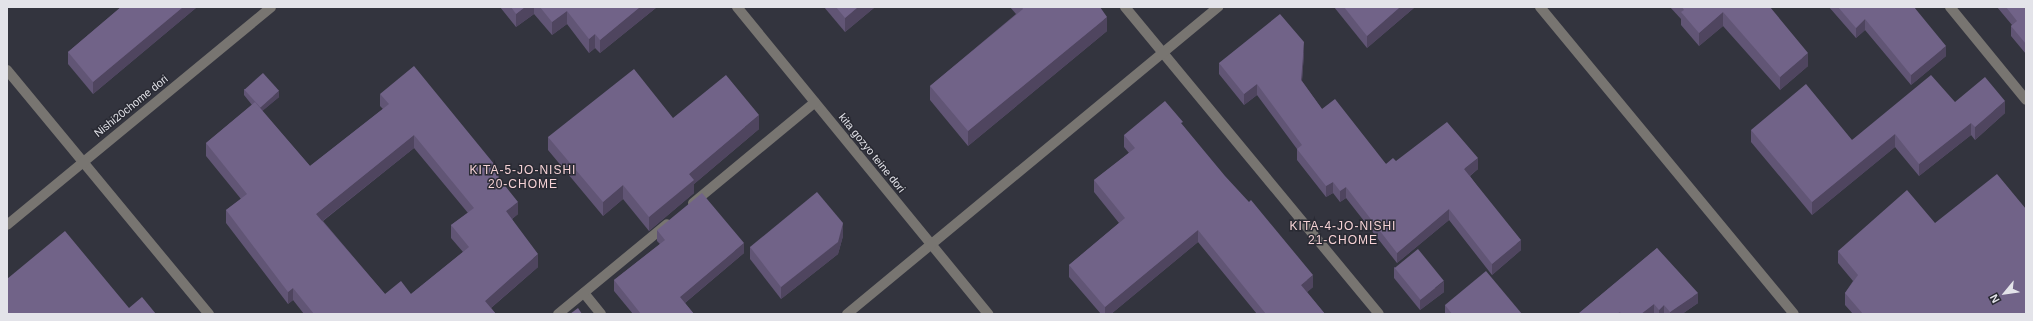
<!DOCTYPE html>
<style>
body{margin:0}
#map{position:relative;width:2033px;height:321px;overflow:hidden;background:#33343e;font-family:Helvetica,sans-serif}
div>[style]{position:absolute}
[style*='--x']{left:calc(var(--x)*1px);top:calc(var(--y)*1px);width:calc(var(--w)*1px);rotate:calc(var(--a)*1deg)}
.minor>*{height:10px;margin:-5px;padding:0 5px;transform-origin:5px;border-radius:5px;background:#787571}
.wall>*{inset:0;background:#615575}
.shaded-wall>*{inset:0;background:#4f455f}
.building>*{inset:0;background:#716388;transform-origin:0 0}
span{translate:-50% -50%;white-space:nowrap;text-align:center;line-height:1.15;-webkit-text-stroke:3px #292a33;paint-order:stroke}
.street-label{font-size:11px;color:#e3e3e9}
.neighbourhood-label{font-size:12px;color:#f6d2d5;letter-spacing:1px}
.frame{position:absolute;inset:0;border:8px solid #e3e3e9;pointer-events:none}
.north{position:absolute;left:1985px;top:273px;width:40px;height:40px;-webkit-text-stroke:3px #292a33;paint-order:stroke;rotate:241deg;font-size:11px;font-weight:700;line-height:16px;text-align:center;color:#e3e3e9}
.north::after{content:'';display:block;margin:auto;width:14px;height:18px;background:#e3e3e9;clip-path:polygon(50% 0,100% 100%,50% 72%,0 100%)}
</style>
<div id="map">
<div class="minor">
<i style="--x:737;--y:7;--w:397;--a:50.7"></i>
<i style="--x:1125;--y:7;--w:398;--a:50.4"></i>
<i style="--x:1540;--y:7;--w:398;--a:50.4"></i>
<i style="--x:1950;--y:7;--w:120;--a:50.7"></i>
<i style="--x:7;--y:70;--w:317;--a:50.4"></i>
<i style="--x:693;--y:203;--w:158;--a:-39.6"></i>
<i style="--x:7;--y:225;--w:342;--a:-39.5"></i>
<i style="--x:584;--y:293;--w:27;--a:51"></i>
<i style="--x:558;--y:314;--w:141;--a:-39.5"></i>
<i style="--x:847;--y:314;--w:482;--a:-39.6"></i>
</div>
<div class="wall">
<i style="clip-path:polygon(121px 7px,197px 7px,93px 94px,68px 64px,68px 52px)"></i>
<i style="clip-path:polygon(500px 7px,657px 7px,600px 53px,595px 48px,589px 53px,567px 24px,552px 35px,534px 14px,516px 27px)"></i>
<i style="clip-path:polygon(824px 7px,875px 7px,845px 32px)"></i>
<i style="clip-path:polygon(1010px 7px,1100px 7px,1107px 31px,968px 146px,930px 100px,930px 86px,1016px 14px)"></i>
<i style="clip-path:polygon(1334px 7px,1415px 7px,1367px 48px)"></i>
<i style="clip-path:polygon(1670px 7px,1770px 7px,1808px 66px,1780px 90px,1723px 26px,1699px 46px,1681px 25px,1681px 19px)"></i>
<i style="clip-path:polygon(1829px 7px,1914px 7px,1946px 56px,1911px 85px,1865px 30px,1856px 38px)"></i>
<i style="clip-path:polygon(1997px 7px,2026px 7px,2026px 54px,2011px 36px,2011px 26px,2012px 25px)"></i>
<i style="clip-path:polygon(1304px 53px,1302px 81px,1322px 109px,1386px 164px,1396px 161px,1478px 169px,1470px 176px,1521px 250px,1492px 275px,1449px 220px,1397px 263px,1346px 198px,1340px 202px,1333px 193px,1326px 197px,1297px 160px,1297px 149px,1257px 95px,1244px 105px,1219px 74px,1219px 63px)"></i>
<i style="clip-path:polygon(evenodd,244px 89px,279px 97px,262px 111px,310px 166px,383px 109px,380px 106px,380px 94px,499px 179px,518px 214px,512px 219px,538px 267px,491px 308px,496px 314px,304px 314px,293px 300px,288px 304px,226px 223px,226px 210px,241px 199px,206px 156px,206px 143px,252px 105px,244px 95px,244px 89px,414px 148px,468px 213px,451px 225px,451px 238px,463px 252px,411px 294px,385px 294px,323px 221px,414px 148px)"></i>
<i style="clip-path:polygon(1955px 102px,2005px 113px,1975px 140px,1971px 135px,1919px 176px,1895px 147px,1812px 215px,1751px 142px,1751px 130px,1852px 140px)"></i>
<i style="clip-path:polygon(673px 118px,759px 129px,694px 184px,694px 193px,649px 231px,623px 199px,603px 216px,548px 150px,548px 137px)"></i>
<i style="clip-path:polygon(1183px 126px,1313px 287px,1307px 292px,1325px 314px,1257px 314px,1198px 242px,1111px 314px,1101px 314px,1069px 277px,1069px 265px,1119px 223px,1094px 192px,1094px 180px,1129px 153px,1124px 147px,1124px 135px)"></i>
<i style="clip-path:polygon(657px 230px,744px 253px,685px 303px,694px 314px,633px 314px,614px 291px,614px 280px,660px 244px,657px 241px)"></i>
<i style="clip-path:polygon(843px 236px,838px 254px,781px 299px,750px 259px,750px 247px)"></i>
<i style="clip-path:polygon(1657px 248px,1698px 303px,1682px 314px,1578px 314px)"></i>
<i style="clip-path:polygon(1838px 251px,2026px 314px,1853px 314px,1845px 305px,1845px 293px,1853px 281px,1838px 263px)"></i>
<i style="clip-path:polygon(1394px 267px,1444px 292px,1420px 310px,1394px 278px)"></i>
<i style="clip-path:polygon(1445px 305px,1522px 314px,1445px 314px)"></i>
</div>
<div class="shaded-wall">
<i style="clip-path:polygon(183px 7px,197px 7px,93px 94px,93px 82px)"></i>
<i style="clip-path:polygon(525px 7px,534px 7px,534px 14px,516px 27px,516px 14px)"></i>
<i style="clip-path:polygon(640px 7px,657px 7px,600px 53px,600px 40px)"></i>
<i style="clip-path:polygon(858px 7px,875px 7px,845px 32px,845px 18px)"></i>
<i style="clip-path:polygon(1400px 7px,1415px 7px,1367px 48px,1367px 36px)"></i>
<i style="clip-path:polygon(567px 11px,567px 24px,552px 35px,552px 22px)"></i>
<i style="clip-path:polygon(1723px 12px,1723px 26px,1699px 46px,1699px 33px)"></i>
<i style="clip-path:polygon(1107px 17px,1107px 31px,968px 146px,968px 131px)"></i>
<i style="clip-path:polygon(1865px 19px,1865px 30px,1856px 38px,1856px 28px)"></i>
<i style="clip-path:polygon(595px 34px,595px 48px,589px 53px,589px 39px)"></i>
<i style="clip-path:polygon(1304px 42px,1304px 53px,1301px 91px,1301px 80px)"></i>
<i style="clip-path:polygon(1946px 46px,1946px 56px,1911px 85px,1911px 75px)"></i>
<i style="clip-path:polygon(1808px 53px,1808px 66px,1780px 90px,1780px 77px)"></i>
<i style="clip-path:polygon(1257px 84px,1257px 95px,1244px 105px,1244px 94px)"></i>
<i style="clip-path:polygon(279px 91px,279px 97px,260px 113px,260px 107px)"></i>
<i style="clip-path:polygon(2005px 101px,2005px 113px,1975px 140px,1975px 127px)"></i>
<i style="clip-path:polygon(759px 115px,759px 129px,694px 184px,694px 193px,649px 231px,649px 217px,689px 174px)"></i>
<i style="clip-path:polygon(1971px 123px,1971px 135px,1919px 176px,1919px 164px)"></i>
<i style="clip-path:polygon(1895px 134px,1895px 147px,1812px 215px,1812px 202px)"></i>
<i style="clip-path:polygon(414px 135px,414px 148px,316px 226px,316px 214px)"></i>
<i style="clip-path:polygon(1478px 158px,1478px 169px,1464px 180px,1464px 169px)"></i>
<i style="clip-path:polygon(499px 170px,499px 182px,495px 173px)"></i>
<i style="clip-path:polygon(1333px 182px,1333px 193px,1326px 197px,1326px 186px)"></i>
<i style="clip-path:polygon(623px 185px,623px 199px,603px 216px,603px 202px)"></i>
<i style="clip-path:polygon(1346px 187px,1346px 198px,1340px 202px,1340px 191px)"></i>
<i style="clip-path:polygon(518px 202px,518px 214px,506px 224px,506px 211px)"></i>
<i style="clip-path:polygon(1449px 209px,1449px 220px,1397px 263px,1397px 253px)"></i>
<i style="clip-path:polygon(843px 223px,843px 236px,838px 254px,781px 299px,781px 287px)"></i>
<i style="clip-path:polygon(1198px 230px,1198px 242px,1111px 314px,1105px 314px,1105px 307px)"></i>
<i style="clip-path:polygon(1521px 240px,1521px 250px,1492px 275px,1492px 264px)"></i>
<i style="clip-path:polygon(744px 243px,744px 253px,680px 307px,680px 297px)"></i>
<i style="clip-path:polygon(538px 254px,538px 267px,485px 313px,485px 301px)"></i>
<i style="clip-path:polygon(1313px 275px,1313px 287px,1301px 297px,1301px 285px)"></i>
<i style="clip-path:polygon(1444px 281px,1444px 292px,1420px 310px,1420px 300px)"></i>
<i style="clip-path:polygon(293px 288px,293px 300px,288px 304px,288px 292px)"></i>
<i style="clip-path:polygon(1698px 293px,1698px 303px,1682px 314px,1670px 314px,1670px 312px)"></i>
<i style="clip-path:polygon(1654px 304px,1654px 314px,1641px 314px)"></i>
<i style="clip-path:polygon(1664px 305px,1664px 314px,1659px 314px,1659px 310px)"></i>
</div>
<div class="building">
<i style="clip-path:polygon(121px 7px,183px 7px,93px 82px,68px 52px)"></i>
<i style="clip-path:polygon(511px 7px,525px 7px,516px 14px)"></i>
<i style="clip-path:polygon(540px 7px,640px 7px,600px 40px,595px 34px,589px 39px,567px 11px,552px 22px)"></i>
<i style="clip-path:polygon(836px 7px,858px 7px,845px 18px)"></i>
<i style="clip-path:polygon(1022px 7px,1100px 7px,1107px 17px,968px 131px,930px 86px,1023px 9px)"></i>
<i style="clip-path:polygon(1344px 7px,1400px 7px,1367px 36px)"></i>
<i style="clip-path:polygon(1682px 7px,1770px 7px,1808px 53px,1780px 77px,1723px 12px,1699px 33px,1681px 12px,1684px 10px)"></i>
<i style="clip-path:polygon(1838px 7px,1914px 7px,1946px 46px,1911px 75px,1865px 19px,1856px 28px)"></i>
<i style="clip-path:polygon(2006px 7px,2026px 7px,2026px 44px,2011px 26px,2017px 21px)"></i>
<i style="clip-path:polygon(1280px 14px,1304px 42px,1301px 80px,1322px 109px,1335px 99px,1386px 164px,1393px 158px,1396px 161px,1447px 122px,1478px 158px,1464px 169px,1521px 240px,1492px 264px,1449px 209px,1397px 253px,1346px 187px,1340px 191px,1333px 182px,1326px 186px,1297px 149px,1302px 145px,1257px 84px,1244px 94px,1219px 63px)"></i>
<i style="clip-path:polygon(evenodd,414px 66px,499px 170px,495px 173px,518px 202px,506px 211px,538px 254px,485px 301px,496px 314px,314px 314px,293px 288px,288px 292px,226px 210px,247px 194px,206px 143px,255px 102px,310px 166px,389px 104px,380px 94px,414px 66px,414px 135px,474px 208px,451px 225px,469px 247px,411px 294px,401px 281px,385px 294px,316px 214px,414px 135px)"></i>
<i style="clip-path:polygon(634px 69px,673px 118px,726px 75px,759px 115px,689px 174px,694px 180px,649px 217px,623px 185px,603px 202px,548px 137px)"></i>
<i style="left:263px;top:73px;width:24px;height:25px;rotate:48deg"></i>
<i style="clip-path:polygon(1931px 75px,1955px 102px,1985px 77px,2005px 101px,1975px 127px,1971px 123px,1919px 164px,1895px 134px,1812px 202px,1751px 130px,1806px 84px,1852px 140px)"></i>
<i style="clip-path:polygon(1165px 101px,1183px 122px,1181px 123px,1225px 176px,1249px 202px,1251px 200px,1313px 275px,1301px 285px,1325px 314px,1266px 314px,1198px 230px,1105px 307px,1069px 265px,1125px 218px,1094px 180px,1135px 148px,1124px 135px)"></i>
<i style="clip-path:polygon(1997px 174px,2026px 209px,2026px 314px,1863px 314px,1845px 293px,1858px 275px,1838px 251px,1907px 190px,1935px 223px)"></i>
<i style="clip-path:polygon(817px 192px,843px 223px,838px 242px,781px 287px,750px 247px)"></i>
<i style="clip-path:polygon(702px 193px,744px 243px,680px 297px,694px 314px,641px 314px,614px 280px,665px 240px,657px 230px)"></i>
<i style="clip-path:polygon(65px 231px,129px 308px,142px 297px,156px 314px,7px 314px,7px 279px)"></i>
<i style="clip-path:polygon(1657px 248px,1698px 293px,1670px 312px,1664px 305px,1659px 310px,1654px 304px,1641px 314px,1621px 314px,1620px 312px,1617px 314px,1578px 314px)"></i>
<i style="left:1418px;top:249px;width:41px;height:30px;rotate:51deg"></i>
<i style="clip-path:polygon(1486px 271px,1522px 314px,1452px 314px,1445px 305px)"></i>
<i style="clip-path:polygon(578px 308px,582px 314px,570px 314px)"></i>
</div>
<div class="street-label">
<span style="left:131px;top:106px;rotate:-39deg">Nishi20chome dori</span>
<span style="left:872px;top:153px;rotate:51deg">kita gozyo teine dori</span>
</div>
<div class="neighbourhood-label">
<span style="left:523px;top:178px">KITA-5-JO-NISHI<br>20-CHOME</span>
<span style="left:1343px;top:234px">KITA-4-JO-NISHI<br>21-CHOME</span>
</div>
<div class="frame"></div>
<div class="north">N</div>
</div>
